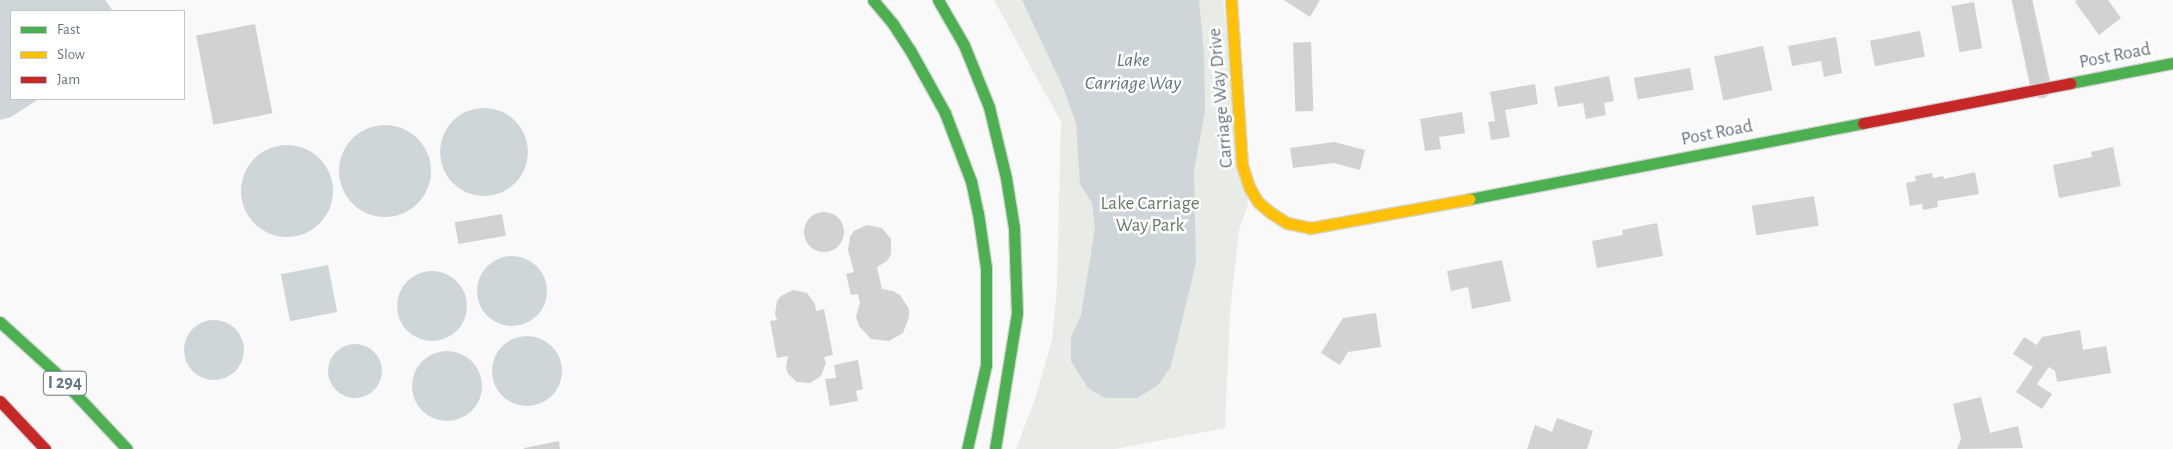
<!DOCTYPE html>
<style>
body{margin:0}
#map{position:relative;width:2173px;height:449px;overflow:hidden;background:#f9f9f9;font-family:"Alegreya Sans",sans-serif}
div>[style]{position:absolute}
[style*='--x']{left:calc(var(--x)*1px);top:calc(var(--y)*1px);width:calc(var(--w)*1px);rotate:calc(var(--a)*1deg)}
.green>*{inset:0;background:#e8ebe6}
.water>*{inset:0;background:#ced6d9;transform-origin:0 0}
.round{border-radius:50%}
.building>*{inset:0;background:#d0d2d3;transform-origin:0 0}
.roads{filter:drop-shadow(1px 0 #d5d6d7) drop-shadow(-1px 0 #d5d6d7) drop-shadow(0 1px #d5d6d7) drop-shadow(0 -1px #d5d6d7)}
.street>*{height:18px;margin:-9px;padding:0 9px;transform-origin:9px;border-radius:9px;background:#cecfd0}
.fast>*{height:11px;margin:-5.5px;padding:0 5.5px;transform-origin:5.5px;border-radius:5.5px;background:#4caf50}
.slow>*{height:11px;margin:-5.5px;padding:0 5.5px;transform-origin:5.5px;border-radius:5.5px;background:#ffc107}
.jam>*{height:11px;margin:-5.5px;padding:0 5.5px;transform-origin:5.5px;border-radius:5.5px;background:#c62828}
span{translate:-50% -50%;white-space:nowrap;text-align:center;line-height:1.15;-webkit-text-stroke:5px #fff;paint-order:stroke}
.shield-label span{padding:1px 4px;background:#fff;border:1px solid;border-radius:4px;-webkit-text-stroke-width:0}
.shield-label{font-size:18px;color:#657683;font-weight:700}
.street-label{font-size:19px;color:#657683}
.park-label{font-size:19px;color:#687a64}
.water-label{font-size:20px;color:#60757c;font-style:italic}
.legend{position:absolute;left:10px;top:10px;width:175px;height:90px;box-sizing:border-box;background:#fff;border:1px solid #c1c8cd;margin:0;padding:6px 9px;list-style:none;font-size:15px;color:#657683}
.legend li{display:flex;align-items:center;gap:10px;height:25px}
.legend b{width:25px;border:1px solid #c1c8cd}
</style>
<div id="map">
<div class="green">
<i style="clip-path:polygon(994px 0,1223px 0,1248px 204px,1239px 230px,1230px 313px,1225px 428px,1115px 449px,1016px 449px,1035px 399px,1052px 340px,1057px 287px,1061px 122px)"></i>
</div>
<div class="water">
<i style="clip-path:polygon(0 0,105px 0,113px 11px,11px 11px,11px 99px,39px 99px,11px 117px,0 120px)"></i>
<i style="clip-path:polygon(1022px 0,1199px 0,1204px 53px,1205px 111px,1194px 171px,1196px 263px,1171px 366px,1158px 385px,1137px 398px,1105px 398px,1088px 388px,1071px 361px,1071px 337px,1081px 315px,1095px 228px,1092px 203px,1080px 184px,1076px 123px,1062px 85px)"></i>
<i class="round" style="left:440px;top:108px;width:88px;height:88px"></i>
<i class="round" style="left:339px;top:125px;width:92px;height:92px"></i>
<i class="round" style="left:241px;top:145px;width:92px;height:92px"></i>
<i class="round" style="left:477px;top:256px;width:70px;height:70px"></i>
<i style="left:328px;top:265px;width:48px;height:48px;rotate:79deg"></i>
<i class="round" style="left:397px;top:271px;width:70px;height:70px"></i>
<i class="round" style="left:184px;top:320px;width:60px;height:60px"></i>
<i class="round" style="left:492px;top:336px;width:70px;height:70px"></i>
<i class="round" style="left:328px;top:344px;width:54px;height:54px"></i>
<i class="round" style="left:412px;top:351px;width:70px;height:70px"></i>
</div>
<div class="building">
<i style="clip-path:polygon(1284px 0,1320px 0,1310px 17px)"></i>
<i style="clip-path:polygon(2077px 0,2108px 0,2121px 18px,2099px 35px,2075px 2px)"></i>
<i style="left:1974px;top:2px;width:47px;height:23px;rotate:80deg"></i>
<i style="left:255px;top:24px;width:91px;height:60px;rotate:79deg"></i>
<i style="left:1920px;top:31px;width:26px;height:51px;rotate:79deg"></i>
<i style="clip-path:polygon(1836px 37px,1842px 73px,1824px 77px,1821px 61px,1792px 66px,1788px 46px)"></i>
<i style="left:1311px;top:42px;width:69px;height:18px;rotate:88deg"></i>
<i style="left:1763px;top:46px;width:45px;height:50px;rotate:78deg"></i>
<i style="left:1690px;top:68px;width:22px;height:57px;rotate:80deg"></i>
<i style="clip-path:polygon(1609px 76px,1614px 101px,1604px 103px,1606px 115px,1586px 119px,1583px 103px,1558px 107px,1554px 87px)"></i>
<i style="clip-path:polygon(1535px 84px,1538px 104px,1505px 110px,1510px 137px,1491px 140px,1488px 122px,1495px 121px,1490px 92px)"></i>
<i style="clip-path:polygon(1462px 112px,1465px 133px,1439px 137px,1441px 149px,1425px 151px,1420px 119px)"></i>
<i style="clip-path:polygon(1334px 142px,1365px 150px,1360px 170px,1334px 163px,1293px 168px,1290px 148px)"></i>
<i style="clip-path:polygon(2113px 147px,2121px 186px,2059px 198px,2053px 165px,2092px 157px,2091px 152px)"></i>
<i style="clip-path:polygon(1975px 172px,1979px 194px,1937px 201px,1938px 207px,1923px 210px,1922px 204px,1910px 206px,1906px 183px,1916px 181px,1915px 176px,1932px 173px,1933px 178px,1943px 176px,1944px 179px)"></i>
<i style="left:1814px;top:196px;width:30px;height:63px;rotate:81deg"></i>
<i class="round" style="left:804px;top:212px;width:40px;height:40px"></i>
<i style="left:502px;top:214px;width:22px;height:48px;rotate:80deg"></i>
<i style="clip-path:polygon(1657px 223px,1663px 256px,1597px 268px,1592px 241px,1623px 235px,1622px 230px)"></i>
<i style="clip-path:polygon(867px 225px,882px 228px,891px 239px,891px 254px,887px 261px,877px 267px,882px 289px,893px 291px,900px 295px,909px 309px,909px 317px,903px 333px,889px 341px,871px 339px,859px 326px,856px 317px,860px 303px,858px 294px,851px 295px,846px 274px,854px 272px,848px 250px,850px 237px,854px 231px)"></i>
<i style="clip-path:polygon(1502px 260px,1511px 301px,1472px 309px,1468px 287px,1451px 291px,1447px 271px)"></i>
<i style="clip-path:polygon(793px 290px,807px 293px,815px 304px,816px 311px,824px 309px,833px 355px,824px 357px,826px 363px,821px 376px,810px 383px,797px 382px,788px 374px,786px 368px,788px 356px,777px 358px,770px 321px,777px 320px,775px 314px,777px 301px,781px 296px)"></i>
<i style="clip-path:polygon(1376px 313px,1381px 347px,1348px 352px,1340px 365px,1321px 353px,1343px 318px)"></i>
<i style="clip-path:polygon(2080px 330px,2083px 350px,2106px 346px,2111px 373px,2057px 382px,2055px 371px,2049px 367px,2037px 384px,2052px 394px,2042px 409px,2016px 392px,2033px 367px,2013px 354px,2024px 337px,2037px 345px,2042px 337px)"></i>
<i style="clip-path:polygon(858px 360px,863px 389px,856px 391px,858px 401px,830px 406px,825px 379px,836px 378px,834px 365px)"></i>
<i style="clip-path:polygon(1981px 397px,1990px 433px,2018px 426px,2023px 448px,1957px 449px,1961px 439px,1953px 404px)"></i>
<i style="clip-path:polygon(1557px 418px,1593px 431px,1587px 449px,1527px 449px,1535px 425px,1552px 432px)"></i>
<i style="clip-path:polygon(559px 441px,560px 449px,524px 449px,524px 448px)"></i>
</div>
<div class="roads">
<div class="street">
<i style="--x:2022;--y:0;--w:90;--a:77.8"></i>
</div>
<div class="fast">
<i style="--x:873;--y:0;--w:31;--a:50"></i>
<i style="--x:893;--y:24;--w:31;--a:57"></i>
<i style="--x:910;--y:50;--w:72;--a:60.9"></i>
<i style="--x:945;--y:113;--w:73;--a:69.1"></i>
<i style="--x:971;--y:181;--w:33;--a:78"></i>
<i style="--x:978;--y:213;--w:56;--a:81.7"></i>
<i style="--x:986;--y:268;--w:97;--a:90"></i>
<i style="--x:986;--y:365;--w:86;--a:102.7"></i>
<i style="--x:938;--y:0;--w:52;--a:60"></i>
<i style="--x:964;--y:45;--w:67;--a:68"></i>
<i style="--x:989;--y:107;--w:73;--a:76.5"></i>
<i style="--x:1006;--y:178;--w:51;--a:80.9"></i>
<i style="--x:1014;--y:228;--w:85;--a:88"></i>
<i style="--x:1017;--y:313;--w:138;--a:99.2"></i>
<i style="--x:2070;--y:83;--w:105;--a:-11"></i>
<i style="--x:1469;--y:199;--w:401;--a:-10.9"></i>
<i style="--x:0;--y:322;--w:74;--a:42.3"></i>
<i style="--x:55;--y:372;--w:105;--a:46.9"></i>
</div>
<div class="slow">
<i style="--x:1231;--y:0;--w:165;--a:86.2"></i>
<i style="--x:1242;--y:165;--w:23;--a:72"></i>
<i style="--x:1249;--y:187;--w:17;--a:59"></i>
<i style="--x:1258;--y:202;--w:17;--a:40"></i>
<i style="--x:1271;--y:213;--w:19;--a:32"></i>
<i style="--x:1287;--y:223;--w:24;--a:12"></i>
<i style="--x:1310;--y:228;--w:162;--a:-10.3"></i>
</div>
<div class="jam">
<i style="--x:1863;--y:123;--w:211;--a:-10.9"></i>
<i style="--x:0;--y:401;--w:66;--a:46.8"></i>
</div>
</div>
<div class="shield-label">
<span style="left:65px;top:383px">I 294</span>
</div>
<div class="street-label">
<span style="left:2115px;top:56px;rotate:-11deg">Post Road</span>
<span style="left:1221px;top:98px;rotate:-95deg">Carriage Way Drive</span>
<span style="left:1717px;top:133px;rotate:-11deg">Post Road</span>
</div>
<div class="park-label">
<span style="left:1150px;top:215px">Lake Carriage<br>Way Park</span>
</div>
<div class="water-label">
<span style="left:1133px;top:72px">Lake<br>Carriage Way</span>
</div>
<ul class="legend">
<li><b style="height:6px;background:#4caf50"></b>Fast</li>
<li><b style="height:6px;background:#ffc107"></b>Slow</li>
<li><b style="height:6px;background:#c62828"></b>Jam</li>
</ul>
</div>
